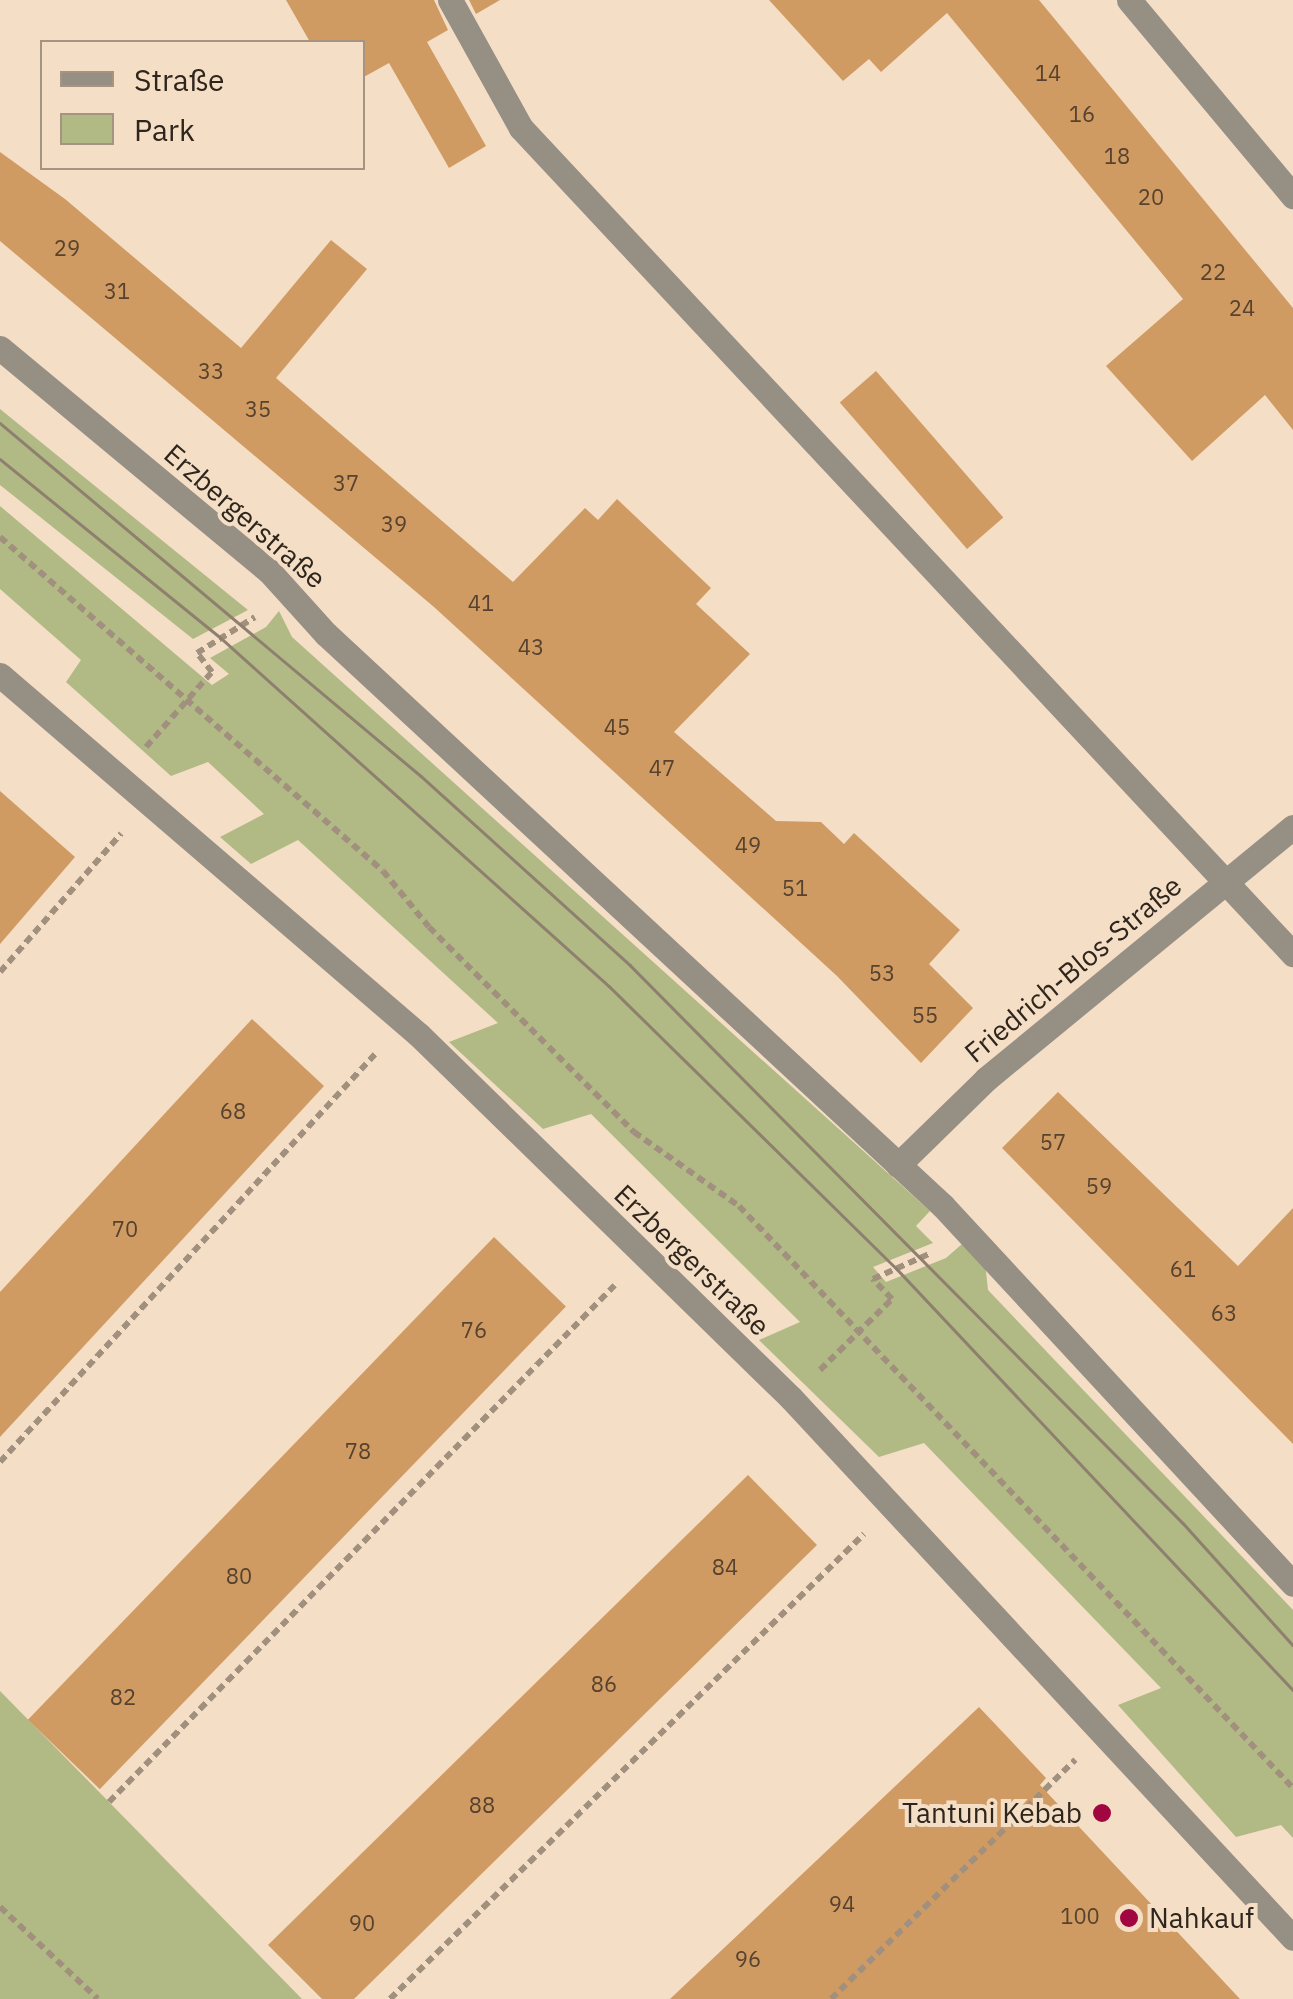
<!DOCTYPE html>
<meta charset="utf-8">
<style>
body{margin:0}
#map{position:relative;width:1293px;height:1999px;overflow:hidden;background:#f5dec6;font-family:"IBM Plex Sans",sans-serif}
div>[style]{position:absolute}
[style*='--x']{left:calc(var(--x)*1px);top:calc(var(--y)*1px);width:calc(var(--w)*1px);rotate:calc(var(--a)*1deg)}
.green>*{inset:0;background:#b1ba84}
.building>*{inset:0;background:#d09b62;transform-origin:0 0}
.path>*{height:6px;margin-top:-3px;transform-origin:0;background:repeating-linear-gradient(90deg,#a1907e 0 8px,transparent 0 13px)}
.service>*{height:25px;margin:-12.5px;padding:0 12.5px;transform-origin:12.5px;border-radius:12.5px;background:#968f84}
.minor>*{height:25px;margin:-12.5px;padding:0 12.5px;transform-origin:12.5px;border-radius:12.5px;background:#968f84}
.tram>*{height:2.5px;margin:-1.25px;padding:0 1.25px;transform-origin:1.25px;border-radius:1.25px;background:#8f7f6f}
.dots>*{width:28px;height:28px;translate:-50% -50%;box-sizing:border-box;border:5px solid #f5dec6;border-radius:50%}
span{translate:-50% -50%;white-space:nowrap;text-align:center;line-height:1.15;-webkit-text-stroke:8px #f5dec6;paint-order:stroke}
.number-label{font-size:22px;color:#56422e}
.number-label span{-webkit-text-stroke-width:0}
.street-label{font-size:28px;color:#2e251c}
.poi-label{font-size:28px;color:#2e251c}
.right{translate:-100% -50%;text-align:right}
.left{translate:0 -50%;text-align:left}
.legend{position:absolute;left:40px;top:40px;width:325px;height:130px;box-sizing:border-box;background:#f5dec6;border:2px solid #a59482;margin:0;padding:12px 18px;list-style:none;font-size:30px;color:#2e251c}
.legend li{display:flex;align-items:center;gap:20px;height:50px}
.legend b{width:50px;border:2px solid #a59482}
</style>
<div id="map">
<div class="green">
<i style="clip-path:polygon(0 409px,248px 610px,193px 639px,0 485px)"></i>
<i style="clip-path:polygon(0 506px,212px 685px,229px 674px,210px 658px,266px 627px,279px 611px,292px 637px,930px 1211px,916px 1226px,933px 1243px,873px 1267px,886px 1282px,946px 1258px,962px 1244px,985px 1262px,988px 1290px,1293px 1610px,1293px 1838px,1281px 1825px,1236px 1837px,1118px 1705px,1161px 1688px,924px 1443px,879px 1457px,759px 1340px,800px 1322px,591px 1114px,543px 1129px,449px 1042px,498px 1023px,298px 840px,251px 864px,220px 837px,264px 814px,208px 762px,171px 776px,66px 682px,81px 660px,0 589px)"></i>
<i style="clip-path:polygon(0 1691px,109px 1802px,302px 1999px,0 1999px)"></i>
</div>
<div class="building">
<i style="clip-path:polygon(286px 0,434px 0,448px 30px,427px 42px,486px 146px,449px 168px,389px 63px,362px 78px,362px 42px,310px 42px)"></i>
<i style="clip-path:polygon(469px 0,500px 0,476px 14px)"></i>
<i style="clip-path:polygon(769px 0,1039px 0,1293px 308px,1293px 430px,1265px 395px,1192px 461px,1106px 366px,1183px 299px,947px 13px,881px 72px,869px 59px,843px 81px)"></i>
<i style="clip-path:polygon(0 152px,65px 199px,241px 348px,331px 240px,367px 269px,276px 378px,513px 582px,585px 508px,598px 520px,617px 499px,711px 588px,696px 604px,750px 654px,674px 732px,776px 821px,821px 822px,844px 844px,854px 833px,960px 930px,929px 964px,973px 1008px,921px 1063px,837px 976px,434px 607px,0 241px)"></i>
<i style="left:876px;top:371px;width:194px;height:48px;rotate:49deg"></i>
<i style="clip-path:polygon(0 791px,75px 857px,0 944px)"></i>
<i style="clip-path:polygon(252px 1019px,324px 1086px,0 1437px,0 1292px)"></i>
<i style="clip-path:polygon(1058px 1092px,1238px 1266px,1293px 1208px,1293px 1444px,1002px 1148px)"></i>
<i style="left:494px;top:1237px;width:100px;height:671px;rotate:44deg"></i>
<i style="clip-path:polygon(748px 1475px,817px 1545px,354px 1999px,322px 1999px,268px 1945px)"></i>
<i style="clip-path:polygon(979px 1707px,1046px 1778px,1040px 1785px,1240px 1999px,670px 1999px)"></i>
</div>
<div class="path">
<i style="--x:0;--y:537;--w:508;--a:41.09"></i>
<i style="--x:383;--y:871;--w:72;--a:50.6"></i>
<i style="--x:429;--y:927;--w:290;--a:45"></i>
<i style="--x:634;--y:1132;--w:128;--a:35.2"></i>
<i style="--x:739;--y:1206;--w:804;--a:46.41"></i>
<i style="--x:146;--y:747;--w:100;--a:-48.7"></i>
<i style="--x:212;--y:672;--w:24;--a:-128"></i>
<i style="--x:197;--y:653;--w:68;--a:-31.8"></i>
<i style="--x:0;--y:972;--w:184;--a:-48.8"></i>
<i style="--x:820;--y:1370;--w:101;--a:-44.6"></i>
<i style="--x:892;--y:1299;--w:28;--a:-134"></i>
<i style="--x:873;--y:1279;--w:64;--a:-24.1"></i>
<i style="--x:0;--y:1462;--w:558;--a:-47.4"></i>
<i style="--x:109;--y:1802;--w:723;--a:-45.62"></i>
<i style="--x:0;--y:1907;--w:134;--a:43.2"></i>
<i style="--x:390;--y:1999;--w:664;--a:-44.45"></i>
<i style="--x:831;--y:1999;--w:342;--a:-44.4"></i>
</div>
<div class="service">
<i style="--x:450;--y:0;--w:146;--a:61"></i>
<i style="--x:521;--y:128;--w:1131;--a:46.94"></i>
<i style="--x:898;--y:1165;--w:123;--a:-44.3"></i>
<i style="--x:986;--y:1079;--w:397;--a:-39.4"></i>
</div>
<div class="minor">
<i style="--x:1129;--y:0;--w:256;--a:50.1"></i>
<i style="--x:0;--y:348;--w:349;--a:39.7"></i>
<i style="--x:269;--y:571;--w:85;--a:47.9"></i>
<i style="--x:326;--y:634;--w:841;--a:42.83"></i>
<i style="--x:943;--y:1206;--w:515;--a:47.2"></i>
<i style="--x:0;--y:675;--w:552;--a:40.67"></i>
<i style="--x:419;--y:1035;--w:520;--a:44.3"></i>
<i style="--x:791;--y:1398;--w:737;--a:47.09"></i>
</div>
<div class="tram">
<i style="--x:0;--y:423;--w:549;--a:39.98"></i>
<i style="--x:421;--y:776;--w:282;--a:42.1"></i>
<i style="--x:630;--y:965;--w:786;--a:45.26"></i>
<i style="--x:1183;--y:1523;--w:164;--a:48"></i>
<i style="--x:0;--y:459;--w:284;--a:39"></i>
<i style="--x:221;--y:638;--w:521;--a:41.89"></i>
<i style="--x:609;--y:986;--w:404;--a:44.5"></i>
<i style="--x:897;--y:1269;--w:578;--a:46.75"></i>
</div>
<div class="dots">
<i style="left:1102px;top:1813px;background:#a20640"></i>
<i style="left:1129px;top:1918px;background:#a20640"></i>
</div>
<div class="number-label">
<span style="left:1048px;top:73px">14</span>
<span style="left:1082px;top:114px">16</span>
<span style="left:1117px;top:156px">18</span>
<span style="left:1151px;top:197px">20</span>
<span style="left:67px;top:248px">29</span>
<span style="left:1213px;top:272px">22</span>
<span style="left:117px;top:291px">31</span>
<span style="left:1242px;top:308px">24</span>
<span style="left:211px;top:371px">33</span>
<span style="left:258px;top:409px">35</span>
<span style="left:346px;top:483px">37</span>
<span style="left:394px;top:524px">39</span>
<span style="left:481px;top:603px">41</span>
<span style="left:531px;top:647px">43</span>
<span style="left:617px;top:727px">45</span>
<span style="left:662px;top:768px">47</span>
<span style="left:748px;top:845px">49</span>
<span style="left:795px;top:888px">51</span>
<span style="left:882px;top:973px">53</span>
<span style="left:925px;top:1015px">55</span>
<span style="left:233px;top:1111px">68</span>
<span style="left:1053px;top:1142px">57</span>
<span style="left:1099px;top:1186px">59</span>
<span style="left:125px;top:1229px">70</span>
<span style="left:1183px;top:1269px">61</span>
<span style="left:1224px;top:1313px">63</span>
<span style="left:474px;top:1330px">76</span>
<span style="left:358px;top:1451px">78</span>
<span style="left:725px;top:1567px">84</span>
<span style="left:239px;top:1576px">80</span>
<span style="left:604px;top:1684px">86</span>
<span style="left:123px;top:1697px">82</span>
<span style="left:482px;top:1805px">88</span>
<span style="left:842px;top:1904px">94</span>
<span style="left:1080px;top:1916px">100</span>
<span style="left:362px;top:1923px">90</span>
<span style="left:748px;top:1959px">96</span>
</div>
<div class="street-label">
<span style="left:245px;top:516px;rotate:41deg">Erzbergerstraße</span>
<span style="left:1073px;top:969px;rotate:-40deg">Friedrich-Blos-Straße</span>
<span style="left:692px;top:1260px;rotate:44deg">Erzbergerstraße</span>
</div>
<div class="poi-label">
<span class="right" style="left:1082px;top:1813px">Tantuni Kebab</span>
<span class="left" style="left:1149px;top:1918px">Nahkauf</span>
</div>
<ul class="legend">
<li><b style="height:12px;background:#968f84"></b>Straße</li>
<li><b style="height:28px;background:#b1ba84"></b>Park</li>
</ul>
</div>
